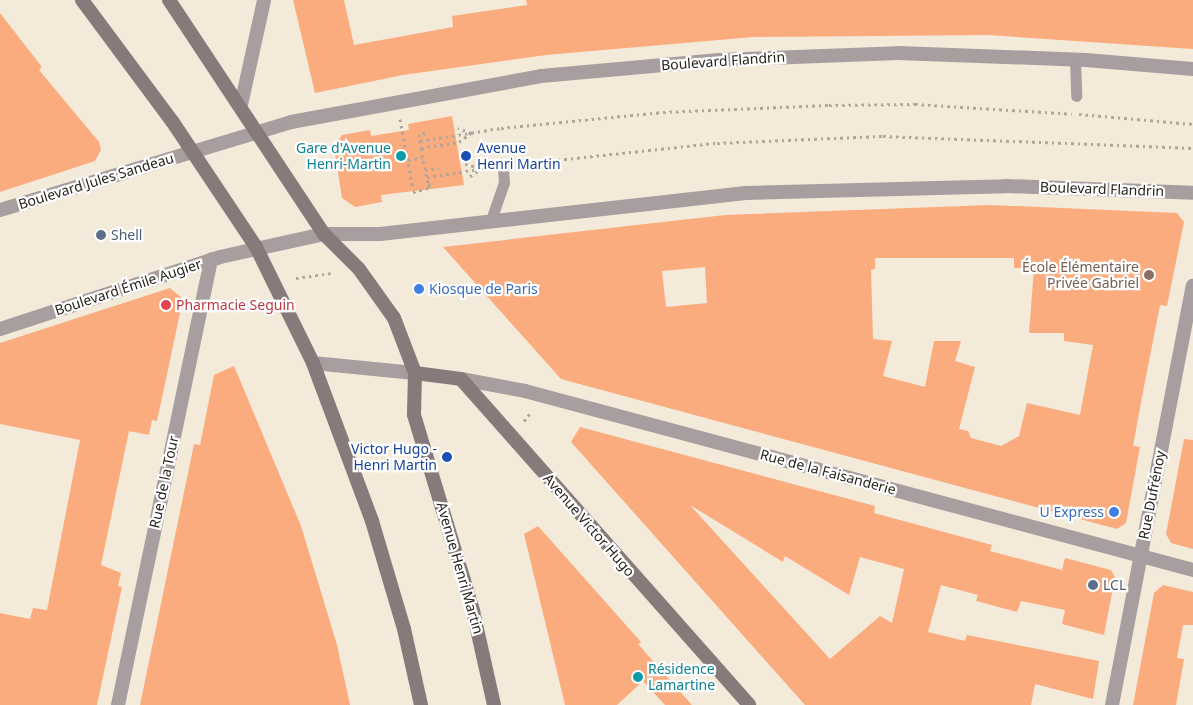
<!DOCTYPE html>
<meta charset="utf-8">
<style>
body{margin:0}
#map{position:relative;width:1193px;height:705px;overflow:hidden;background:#f3ead9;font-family:"Noto Sans",sans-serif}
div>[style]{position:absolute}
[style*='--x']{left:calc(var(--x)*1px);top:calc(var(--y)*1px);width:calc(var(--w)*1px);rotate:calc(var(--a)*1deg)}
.building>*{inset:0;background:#fbac7e}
.path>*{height:3px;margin-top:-1.5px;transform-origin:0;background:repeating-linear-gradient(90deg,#aea79a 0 2.5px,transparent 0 6.5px)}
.service>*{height:11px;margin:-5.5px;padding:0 5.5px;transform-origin:5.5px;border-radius:5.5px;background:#a89ea0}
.minor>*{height:14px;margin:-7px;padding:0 7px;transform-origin:7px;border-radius:7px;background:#a89ea0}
.tertiary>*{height:14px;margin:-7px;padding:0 7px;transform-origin:7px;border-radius:7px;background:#a89ea0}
.secondary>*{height:14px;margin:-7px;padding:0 7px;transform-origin:7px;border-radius:7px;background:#877a7b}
.dots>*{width:14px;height:14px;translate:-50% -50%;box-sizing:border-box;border:2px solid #fff;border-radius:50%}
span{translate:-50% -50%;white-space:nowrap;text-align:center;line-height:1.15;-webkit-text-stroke:4.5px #fff;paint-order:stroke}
.street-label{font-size:14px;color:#27241d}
.culture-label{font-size:14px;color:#0d838f}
.right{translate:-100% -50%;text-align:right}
.left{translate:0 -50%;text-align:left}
.transit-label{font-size:14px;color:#164399}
.service-label{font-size:14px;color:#4e5e75}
.education-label{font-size:14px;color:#785e54}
.shop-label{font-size:14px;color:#366cbe}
.health-label{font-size:14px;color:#be3a42}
</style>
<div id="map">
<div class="building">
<i style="clip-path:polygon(293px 0,344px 0,354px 45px,453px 27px,452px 16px,527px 5px,526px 0,1193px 0,1193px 49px,988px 35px,753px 37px,546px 55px,403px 75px,315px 93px)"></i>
<i style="clip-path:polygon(0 13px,42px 67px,39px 70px,99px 142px,101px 150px,95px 161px,0 192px)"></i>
<i style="clip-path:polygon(452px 116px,464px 185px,381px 195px,382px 202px,355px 207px,342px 198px,334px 147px,342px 135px,370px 130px,371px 136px,409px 130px,408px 124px)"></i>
<i style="clip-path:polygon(evenodd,990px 205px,1177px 213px,1184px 222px,1167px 306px,1160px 305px,1142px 397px,1133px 446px,1140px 447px,1126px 523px,1117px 529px,561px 379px,443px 247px,725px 215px,990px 205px,875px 258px,1014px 258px,1014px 268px,1034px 268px,1029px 333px,1064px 333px,1064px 341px,1093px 345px,1080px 415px,1027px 403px,1019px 436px,1001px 446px,971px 438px,968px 431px,959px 429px,975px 367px,955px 361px,961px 341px,934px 341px,925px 387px,883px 376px,892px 341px,873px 339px,871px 270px,875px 269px,875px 258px,990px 205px,705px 267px,707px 303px,666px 307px,662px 271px,705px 267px)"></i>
<i style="clip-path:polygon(170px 288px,183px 299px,157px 421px,152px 420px,149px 435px,129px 431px,101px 565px,121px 573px,118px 586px,122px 587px,97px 705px,0 705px,0 613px,30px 619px,33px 608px,47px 610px,80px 440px,0 424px,0 343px)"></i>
<i style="clip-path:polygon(234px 366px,301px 526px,337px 645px,350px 705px,140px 705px,194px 444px,200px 445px,214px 375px)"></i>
<i style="clip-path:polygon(evenodd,580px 427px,875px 506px,874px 513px,992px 545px,990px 551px,1062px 570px,1065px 558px,1111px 570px,1115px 577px,1104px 635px,1062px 624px,1065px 610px,1021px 601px,1017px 612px,976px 601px,978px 595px,941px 585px,928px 632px,965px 641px,967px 635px,1099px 661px,1093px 699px,1035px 684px,1031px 705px,805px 705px,571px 442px,580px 427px,690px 505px,783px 562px,785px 556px,849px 595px,860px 557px,904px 569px,892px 623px,880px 616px,830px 659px,690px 505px)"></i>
<i style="clip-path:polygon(1184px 439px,1193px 440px,1193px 549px,1171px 543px,1166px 534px)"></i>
<i style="clip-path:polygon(538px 526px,641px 642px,638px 644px,692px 705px,665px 705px,643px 681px,617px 705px,565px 705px,524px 534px)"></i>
<i style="clip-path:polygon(1163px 585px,1193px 592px,1193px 625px,1183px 625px,1177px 658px,1184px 659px,1176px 705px,1133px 705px,1154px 593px)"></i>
</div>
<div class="path">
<i style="--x:1079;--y:114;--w:114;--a:5"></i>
<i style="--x:400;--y:119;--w:71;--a:79.5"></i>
<i style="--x:425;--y:133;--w:6;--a:171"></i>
<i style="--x:419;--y:134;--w:14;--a:82"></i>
<i style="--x:421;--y:148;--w:38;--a:79"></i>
<i style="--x:428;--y:185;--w:6;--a:-18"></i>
<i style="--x:420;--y:141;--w:82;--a:-9.1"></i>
<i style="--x:501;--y:128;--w:163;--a:-5.6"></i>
<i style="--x:663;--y:112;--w:166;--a:-2.4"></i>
<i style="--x:829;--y:105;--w:86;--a:-0.7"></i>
<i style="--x:915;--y:104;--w:157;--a:3.6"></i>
<i style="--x:421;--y:148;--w:38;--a:-9"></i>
<i style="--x:459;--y:142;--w:15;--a:-37"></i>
<i style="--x:471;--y:133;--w:14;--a:-159"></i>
<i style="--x:408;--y:160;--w:15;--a:-11"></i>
<i style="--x:465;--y:164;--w:18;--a:13"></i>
<i style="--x:483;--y:168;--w:19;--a:148"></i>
<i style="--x:519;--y:164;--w:199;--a:-6.1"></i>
<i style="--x:717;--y:143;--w:166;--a:-2.4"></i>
<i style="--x:883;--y:136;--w:310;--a:2.2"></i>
<i style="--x:425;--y:170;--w:14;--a:-8"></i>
<i style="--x:427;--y:177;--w:59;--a:-8.8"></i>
<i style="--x:413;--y:192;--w:16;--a:-14"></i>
<i style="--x:429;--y:188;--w:3;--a:-108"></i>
<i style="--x:296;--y:278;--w:35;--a:-8"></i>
<i style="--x:524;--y:421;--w:11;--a:-52"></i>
</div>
<div class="service">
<i style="--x:1075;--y:59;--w:37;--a:88"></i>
<i style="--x:491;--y:220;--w:39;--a:-71"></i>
<i style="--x:504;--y:183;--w:16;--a:-94"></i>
</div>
<div class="minor">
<i style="--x:241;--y:105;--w:107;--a:-77.6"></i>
<i style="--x:313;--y:363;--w:102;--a:5.6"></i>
<i style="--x:461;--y:379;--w:65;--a:10.6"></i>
<i style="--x:525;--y:391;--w:692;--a:15"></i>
<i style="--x:1112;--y:705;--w:427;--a:-79.1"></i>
</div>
<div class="tertiary">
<i style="--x:0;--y:210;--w:304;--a:-16.8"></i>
<i style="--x:291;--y:122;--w:254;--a:-10.4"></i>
<i style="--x:541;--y:76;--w:179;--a:-5.1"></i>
<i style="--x:719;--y:60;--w:179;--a:-2.2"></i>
<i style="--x:898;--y:53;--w:188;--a:2.1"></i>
<i style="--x:1086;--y:60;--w:107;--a:4.8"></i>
<i style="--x:0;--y:329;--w:231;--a:-18.1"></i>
<i style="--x:220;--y:257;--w:107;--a:-12.5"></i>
<i style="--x:324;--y:234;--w:56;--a:0"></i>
<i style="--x:380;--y:234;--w:368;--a:-6.4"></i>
<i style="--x:746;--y:193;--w:260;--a:-1.5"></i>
<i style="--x:1006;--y:186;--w:187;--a:2.1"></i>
<i style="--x:118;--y:705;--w:455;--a:-78.2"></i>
</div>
<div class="secondary">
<i style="--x:82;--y:0;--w:151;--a:53.4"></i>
<i style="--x:172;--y:121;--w:151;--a:56.3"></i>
<i style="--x:256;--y:247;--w:129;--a:63.8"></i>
<i style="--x:313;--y:363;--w:169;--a:69.5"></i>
<i style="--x:372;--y:521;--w:113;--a:73.5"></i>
<i style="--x:404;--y:629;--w:78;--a:77.4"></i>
<i style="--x:169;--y:0;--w:281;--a:56.5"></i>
<i style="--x:324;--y:234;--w:49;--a:45"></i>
<i style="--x:359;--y:269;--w:60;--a:54.5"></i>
<i style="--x:394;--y:318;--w:59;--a:69.1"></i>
<i style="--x:415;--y:373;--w:42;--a:91.4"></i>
<i style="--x:414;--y:415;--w:205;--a:73.2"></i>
<i style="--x:473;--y:611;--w:96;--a:77.4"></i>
<i style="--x:415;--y:373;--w:46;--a:7.4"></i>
<i style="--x:461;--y:379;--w:435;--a:48.5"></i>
</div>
<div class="dots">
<i style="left:401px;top:156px;background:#0f9aa8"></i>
<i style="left:466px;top:156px;background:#1a4fb4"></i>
<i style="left:101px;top:235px;background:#5c6f8a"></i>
<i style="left:1149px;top:275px;background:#8d6e63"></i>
<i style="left:419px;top:289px;background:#3f7fe0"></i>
<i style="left:166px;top:305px;background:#e0444e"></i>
<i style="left:447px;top:457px;background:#1a4fb4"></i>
<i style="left:1114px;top:512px;background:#3f7fe0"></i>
<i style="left:1093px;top:585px;background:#5c6f8a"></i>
<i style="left:638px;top:677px;background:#0f9aa8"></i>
</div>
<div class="street-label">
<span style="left:723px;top:61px;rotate:-4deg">Boulevard Flandrin</span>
<span style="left:96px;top:181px;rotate:-17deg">Boulevard Jules Sandeau</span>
<span style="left:1102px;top:189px;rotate:2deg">Boulevard Flandrin</span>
<span style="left:128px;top:287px;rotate:-18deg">Boulevard Émile Augier</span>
<span style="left:828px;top:472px;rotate:15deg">Rue de la Faisanderie</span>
<span style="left:164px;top:482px;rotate:-78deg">Rue de la Tour</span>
<span style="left:1152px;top:495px;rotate:-79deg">Rue Dufrénoy</span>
<span style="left:589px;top:525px;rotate:49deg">Avenue Victor Hugo</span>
<span style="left:460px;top:568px;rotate:74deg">Avenue Henri Martin</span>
</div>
<div class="culture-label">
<span class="right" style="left:391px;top:156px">Gare d'Avenue<br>Henri-Martin</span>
<span class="left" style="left:648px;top:677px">Résidence<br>Lamartine</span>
</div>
<div class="transit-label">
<span class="left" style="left:477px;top:156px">Avenue<br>Henri Martin</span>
<span class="right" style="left:437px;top:457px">Victor Hugo -<br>Henri Martin</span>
</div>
<div class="service-label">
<span class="left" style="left:111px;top:235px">Shell</span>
<span class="left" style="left:1103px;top:585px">LCL</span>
</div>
<div class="education-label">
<span class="right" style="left:1139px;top:275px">École Élémentaire<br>Privée Gabriel</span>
</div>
<div class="shop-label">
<span class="left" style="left:429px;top:289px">Kiosque de Paris</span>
<span class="right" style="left:1104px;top:512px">U Express</span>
</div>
<div class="health-label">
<span class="left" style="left:176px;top:305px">Pharmacie Seguin</span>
</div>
</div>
